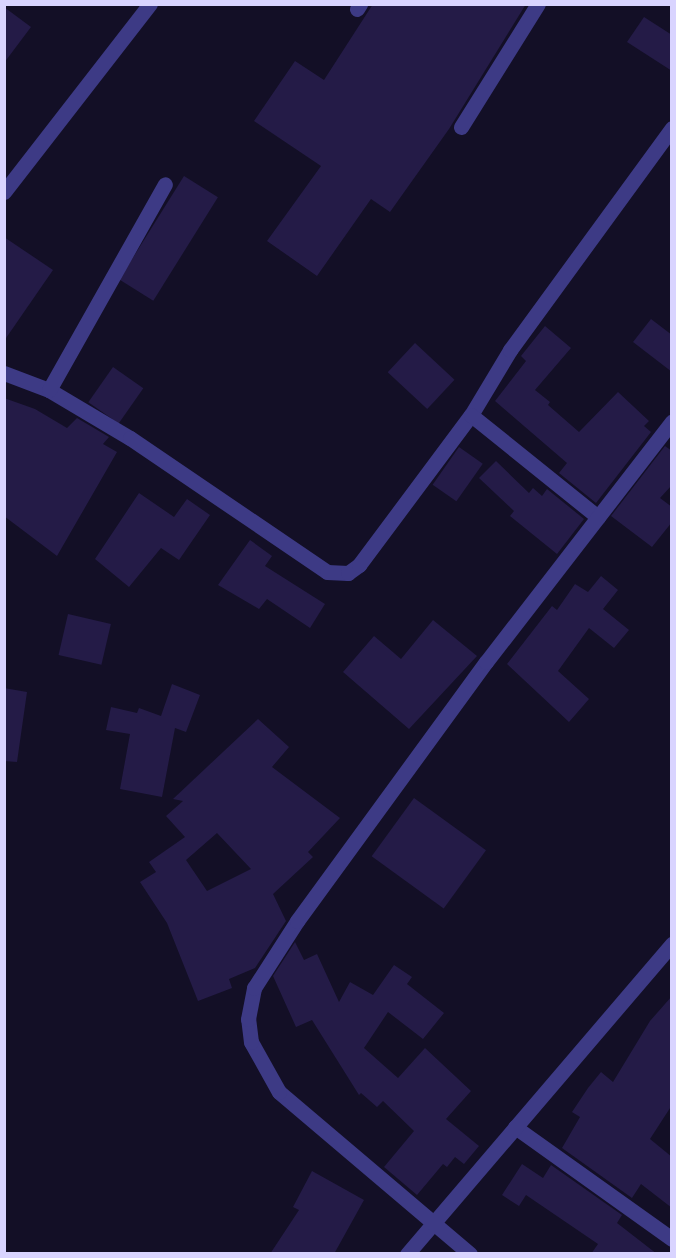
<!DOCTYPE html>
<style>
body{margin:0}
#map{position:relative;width:676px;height:1258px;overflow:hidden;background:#130f26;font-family:Montserrat,sans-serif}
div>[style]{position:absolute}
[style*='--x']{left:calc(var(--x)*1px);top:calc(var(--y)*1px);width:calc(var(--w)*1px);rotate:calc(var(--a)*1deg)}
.building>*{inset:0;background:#241b47;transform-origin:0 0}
.minor>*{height:15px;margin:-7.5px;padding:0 7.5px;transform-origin:7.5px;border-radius:7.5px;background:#3d3a85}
span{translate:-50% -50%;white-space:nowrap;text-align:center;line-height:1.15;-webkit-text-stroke:4.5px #130f26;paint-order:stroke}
.frame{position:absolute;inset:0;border:6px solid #d9d4ff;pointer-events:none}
</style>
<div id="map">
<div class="building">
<i style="clip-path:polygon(373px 4px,526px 4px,449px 129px,390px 212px,371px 199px,317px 276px,267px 241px,321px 166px,254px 121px,295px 61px,324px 80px)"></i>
<i style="clip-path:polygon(4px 7px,31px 27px,4px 63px)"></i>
<i style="clip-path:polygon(644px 17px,672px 35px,672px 71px,627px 42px)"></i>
<i style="left:184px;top:176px;width:40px;height:122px;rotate:32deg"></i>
<i style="clip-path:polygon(4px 237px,53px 270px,4px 341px)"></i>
<i style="clip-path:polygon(651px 319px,672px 335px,672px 372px,633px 342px)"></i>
<i style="clip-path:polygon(545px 326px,571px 348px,535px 390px,550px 402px,548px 405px,579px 432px,618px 392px,649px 421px,644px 426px,651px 432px,596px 503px,559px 473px,567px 463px,495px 401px,526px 361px,521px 356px)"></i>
<i style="left:415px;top:343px;width:54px;height:40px;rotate:43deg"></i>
<i style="left:113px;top:367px;width:37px;height:43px;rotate:35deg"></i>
<i style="clip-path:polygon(4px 398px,35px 409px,67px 428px,77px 418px,109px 437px,103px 444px,117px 452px,57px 556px,4px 516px)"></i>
<i style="clip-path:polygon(665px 446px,672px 451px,672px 485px,660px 498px,672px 507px,672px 522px,652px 547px,611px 516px)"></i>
<i style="left:459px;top:447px;width:29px;height:46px;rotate:35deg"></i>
<i style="clip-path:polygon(496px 461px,529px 493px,533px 488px,542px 496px,547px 489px,584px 519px,557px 554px,510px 516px,514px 511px,479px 478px)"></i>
<i style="clip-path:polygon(139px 493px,174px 517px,187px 499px,210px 515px,179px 560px,161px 548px,129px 587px,95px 559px)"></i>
<i style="clip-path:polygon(250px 540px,272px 556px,265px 566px,325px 604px,310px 628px,267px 599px,259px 609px,218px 585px)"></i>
<i style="clip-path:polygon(601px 576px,618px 590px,603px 609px,629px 630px,614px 648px,589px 628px,558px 671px,589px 699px,569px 722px,507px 664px,552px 606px,557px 610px,575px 584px,588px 592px)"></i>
<i style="left:68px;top:614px;width:44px;height:42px;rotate:13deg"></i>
<i style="clip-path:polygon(433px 620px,477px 656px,409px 729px,343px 672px,374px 636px,401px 659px)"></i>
<i style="clip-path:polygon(172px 684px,200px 695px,186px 732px,175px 728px,162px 797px,120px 789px,130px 734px,106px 730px,111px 707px,137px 713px,139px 708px,161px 716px)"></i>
<i style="clip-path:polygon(4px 688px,27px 692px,17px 762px,4px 761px)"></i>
<i style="clip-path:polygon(evenodd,258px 719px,289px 747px,272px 767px,340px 818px,308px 852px,313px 857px,273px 894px,286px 921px,255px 968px,229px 979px,232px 988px,198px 1001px,167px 923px,140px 882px,156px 872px,149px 862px,185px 837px,166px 816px,183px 801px,173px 799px,258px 719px,217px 833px,251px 869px,207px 891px,186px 860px,217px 833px)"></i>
<i style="left:414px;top:798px;width:89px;height:72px;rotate:36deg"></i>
<i style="clip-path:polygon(295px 942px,304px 960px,317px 954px,339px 1002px,350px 982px,373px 995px,394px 965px,412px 977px,407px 984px,444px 1013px,423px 1039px,388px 1012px,364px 1048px,398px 1078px,425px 1048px,471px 1091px,446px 1119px,479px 1146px,464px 1164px,455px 1157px,447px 1167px,443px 1164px,417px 1195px,384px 1167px,414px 1131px,383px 1101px,377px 1107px,361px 1093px,359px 1095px,312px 1020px,296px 1027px,273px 976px)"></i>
<i style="clip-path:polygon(672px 996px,672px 1105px,650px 1139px,672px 1157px,672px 1208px,641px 1184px,632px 1198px,562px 1148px,580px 1117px,572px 1112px,588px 1088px,601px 1072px,613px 1082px,650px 1021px)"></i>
<i style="clip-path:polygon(522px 1164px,543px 1178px,551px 1165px,622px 1215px,617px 1223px,657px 1254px,591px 1254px,598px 1244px,526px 1195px,519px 1206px,502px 1195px)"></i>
<i style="clip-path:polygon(312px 1171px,364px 1200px,334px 1254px,270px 1254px,299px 1210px,293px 1207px)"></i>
</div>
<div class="minor">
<i style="--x:357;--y:9;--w:6;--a:-59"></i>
<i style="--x:461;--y:127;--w:145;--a:-58"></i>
<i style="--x:4;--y:192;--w:238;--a:-52.2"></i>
<i style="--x:4;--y:373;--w:48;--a:20.7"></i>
<i style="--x:49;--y:390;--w:94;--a:30.7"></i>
<i style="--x:130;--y:438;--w:238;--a:34.2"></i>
<i style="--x:327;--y:572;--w:21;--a:3"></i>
<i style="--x:348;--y:573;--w:14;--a:-36"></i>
<i style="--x:359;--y:565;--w:187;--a:-53.3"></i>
<i style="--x:471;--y:415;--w:76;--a:-59"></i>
<i style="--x:510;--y:350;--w:275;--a:-53.9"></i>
<i style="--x:49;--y:390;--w:236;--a:-60.6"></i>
<i style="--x:471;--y:415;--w:163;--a:38.8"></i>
<i style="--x:515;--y:1127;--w:193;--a:35.5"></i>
<i style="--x:407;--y:1254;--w:408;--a:-49.5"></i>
<i style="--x:470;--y:1254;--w:250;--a:-139.7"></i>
<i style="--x:279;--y:1092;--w:57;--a:-119.2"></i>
<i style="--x:251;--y:1042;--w:23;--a:-97"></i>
<i style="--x:248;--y:1019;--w:32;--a:-79"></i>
<i style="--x:254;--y:988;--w:80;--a:-57.3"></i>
<i style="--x:297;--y:921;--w:321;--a:-53.9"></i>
<i style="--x:486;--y:662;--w:304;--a:-52.3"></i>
</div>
<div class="frame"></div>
</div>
